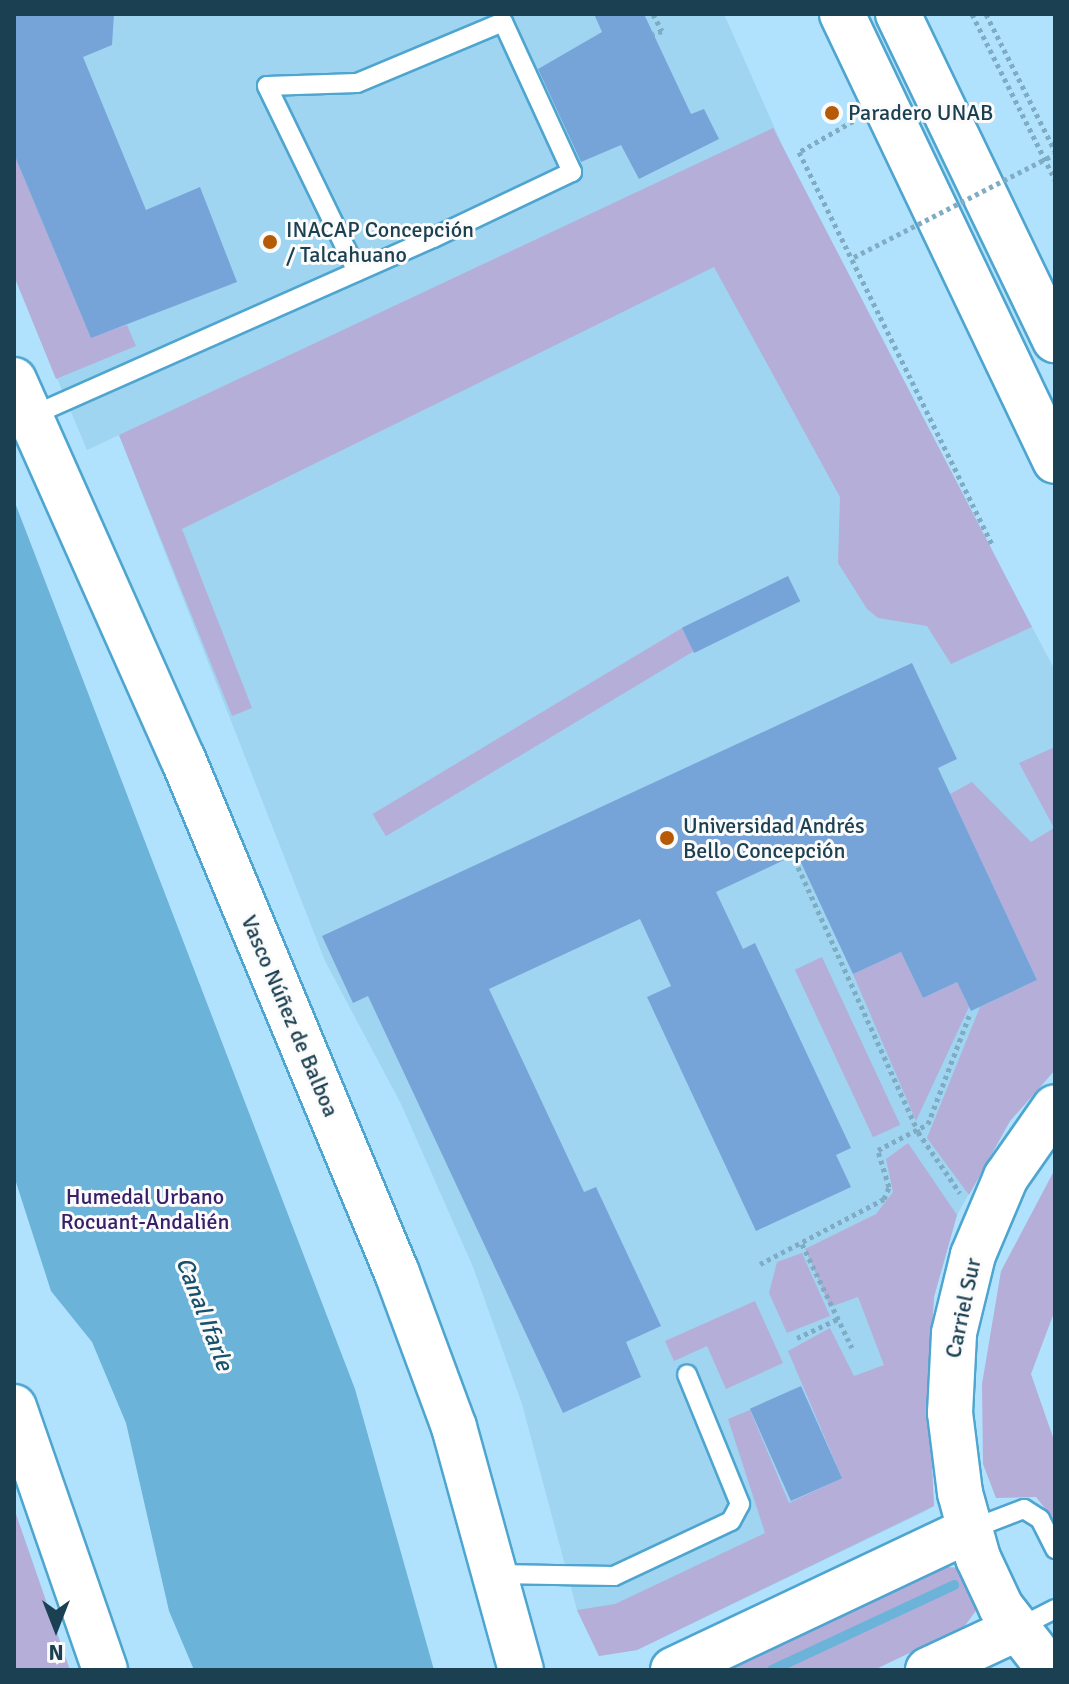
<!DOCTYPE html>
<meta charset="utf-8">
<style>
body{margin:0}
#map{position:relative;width:1069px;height:1684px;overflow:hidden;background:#b1e2fd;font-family:Signika,sans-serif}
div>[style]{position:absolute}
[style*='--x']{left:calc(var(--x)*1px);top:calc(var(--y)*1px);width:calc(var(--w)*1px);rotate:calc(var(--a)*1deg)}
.built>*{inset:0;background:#9fd5f1}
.green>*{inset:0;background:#b5aed9;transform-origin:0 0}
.water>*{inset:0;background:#6bb3d9}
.stream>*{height:10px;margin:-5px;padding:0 5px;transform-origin:5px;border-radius:5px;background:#6bb3d9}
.building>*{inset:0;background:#77a4d8;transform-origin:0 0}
.path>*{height:5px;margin-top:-2.5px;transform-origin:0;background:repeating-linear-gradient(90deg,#7fabc3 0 4px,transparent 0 8px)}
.roads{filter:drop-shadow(2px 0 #4ea5cf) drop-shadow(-2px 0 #4ea5cf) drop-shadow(0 2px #4ea5cf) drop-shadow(0 -2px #4ea5cf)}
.service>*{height:18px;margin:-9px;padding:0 9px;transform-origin:9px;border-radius:9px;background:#fff}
.tertiary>*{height:44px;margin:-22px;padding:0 22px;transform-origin:22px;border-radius:22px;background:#fff}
.primary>*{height:44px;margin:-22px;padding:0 22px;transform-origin:22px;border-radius:22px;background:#fff}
.path-bridge>*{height:5px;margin-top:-2.5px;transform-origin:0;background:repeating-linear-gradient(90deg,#7fabc3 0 4px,transparent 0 8px)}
.dots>*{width:22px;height:22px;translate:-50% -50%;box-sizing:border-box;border:4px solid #fbfbfb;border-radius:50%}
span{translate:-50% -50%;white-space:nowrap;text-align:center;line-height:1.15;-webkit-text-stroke:6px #fbfbfb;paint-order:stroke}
.poi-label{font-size:22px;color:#1b4052}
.left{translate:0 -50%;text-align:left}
.street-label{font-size:22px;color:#1b4052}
.park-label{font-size:22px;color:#372069}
.water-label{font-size:24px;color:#18516b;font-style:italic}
.frame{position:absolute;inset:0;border:16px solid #1b4052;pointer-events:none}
.north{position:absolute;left:16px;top:1588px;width:80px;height:80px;-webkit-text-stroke:6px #fbfbfb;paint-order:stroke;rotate:180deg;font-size:22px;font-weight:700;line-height:32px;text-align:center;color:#1b4052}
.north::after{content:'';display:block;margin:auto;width:28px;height:36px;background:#1b4052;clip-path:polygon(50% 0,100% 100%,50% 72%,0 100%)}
</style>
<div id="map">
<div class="built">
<i style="clip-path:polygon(14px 14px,724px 14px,815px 219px,1055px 670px,1055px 1070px,1010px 1121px,957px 1215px,934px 1297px,928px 1387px,934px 1506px,924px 1512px,637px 1650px,599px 1656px,577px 1610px,522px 1404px,473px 1267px,401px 1104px,325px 961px,119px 435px,87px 450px,14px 276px)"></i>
</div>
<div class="green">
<i style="clip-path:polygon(773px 128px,1032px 627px,951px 664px,927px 626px,878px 618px,867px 609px,838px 563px,840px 497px,714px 267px,182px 529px,252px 708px,232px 716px,119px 435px)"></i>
<i style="clip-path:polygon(14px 154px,91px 337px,127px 325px,136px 346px,56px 379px,14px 276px)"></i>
<i style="left:682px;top:628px;width:26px;height:361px;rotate:59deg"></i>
<i style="clip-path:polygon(1055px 747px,1055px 1070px,1010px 1121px,969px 1195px,927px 1138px,980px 1007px,1037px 980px,950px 794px,972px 782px,1031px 842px,1054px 828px,1019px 763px)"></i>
<i style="clip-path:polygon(901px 952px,923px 998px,957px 982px,969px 1007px,916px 1121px,853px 974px)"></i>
<i style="left:822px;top:957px;width:185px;height:30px;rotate:65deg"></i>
<i style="clip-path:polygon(908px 1143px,957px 1215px,934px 1297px,928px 1387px,934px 1506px,637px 1650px,599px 1656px,577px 1610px,615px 1604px,765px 1533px,728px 1419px,750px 1410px,789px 1503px,842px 1478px,788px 1351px,830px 1328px,854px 1376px,884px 1365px,858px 1297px,830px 1307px,805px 1249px,876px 1214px,893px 1192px,886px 1159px)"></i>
<i style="clip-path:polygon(1055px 1169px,1055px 1310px,1031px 1374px,1055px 1443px,1055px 1521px,1036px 1497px,996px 1498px,983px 1464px,982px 1384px,1001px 1271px)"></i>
<i style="clip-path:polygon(802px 1253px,830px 1316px,787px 1333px,769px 1293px,777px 1262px)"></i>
<i style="clip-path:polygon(755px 1301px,783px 1363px,726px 1389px,707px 1346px,674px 1361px,665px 1341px)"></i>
<i style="clip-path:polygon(14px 1508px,16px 1514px,70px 1670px,14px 1670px)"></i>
<i style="clip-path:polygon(931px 1566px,963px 1568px,978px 1608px,964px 1627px,874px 1670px,717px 1670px)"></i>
</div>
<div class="water">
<i style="clip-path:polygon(14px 500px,355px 1389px,434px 1670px,194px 1670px,169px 1611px,126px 1423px,92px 1342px,51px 1291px,14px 1176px)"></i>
</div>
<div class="stream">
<i style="--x:772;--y:1670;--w:201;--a:-25"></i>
</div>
<div class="building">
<i style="clip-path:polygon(14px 14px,114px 14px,112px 45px,83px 57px,146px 210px,200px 187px,237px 282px,91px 338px,14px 154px)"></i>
<i style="clip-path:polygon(594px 14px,644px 14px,691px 114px,704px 109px,719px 139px,639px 179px,621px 145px,581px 162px,538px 69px,602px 32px)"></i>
<i style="left:788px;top:576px;width:28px;height:118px;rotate:64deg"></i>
<i style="clip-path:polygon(912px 663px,957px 759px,938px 768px,1037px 980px,971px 1011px,957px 982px,923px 998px,901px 952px,853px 974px,797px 854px,716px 892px,743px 949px,755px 943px,851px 1148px,836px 1155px,851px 1187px,756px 1231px,647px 997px,671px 986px,640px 919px,489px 989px,584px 1192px,596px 1187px,661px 1326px,626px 1342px,641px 1377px,563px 1413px,368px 996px,353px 1003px,322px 936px)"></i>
<i style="left:801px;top:1386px;width:101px;height:56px;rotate:66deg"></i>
</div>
<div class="path">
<i style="--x:653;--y:14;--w:19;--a:62"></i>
<i style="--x:662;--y:31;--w:9;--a:162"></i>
<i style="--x:972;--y:14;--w:186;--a:63.4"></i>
<i style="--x:986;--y:14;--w:153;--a:63.3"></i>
<i style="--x:853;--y:121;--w:62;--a:150.1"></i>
<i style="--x:799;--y:152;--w:437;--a:63.8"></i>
<i style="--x:798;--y:867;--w:291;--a:65.6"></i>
<i style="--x:918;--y:1132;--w:74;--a:55.5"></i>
<i style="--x:802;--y:1244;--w:115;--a:64.3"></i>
<i style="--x:760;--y:1264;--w:140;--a:-27.7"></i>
<i style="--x:884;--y:1199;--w:13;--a:-67"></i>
<i style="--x:889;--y:1187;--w:39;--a:-107"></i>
<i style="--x:878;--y:1150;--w:56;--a:-27.5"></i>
<i style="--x:928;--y:1124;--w:116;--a:-69.2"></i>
<i style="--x:797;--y:1338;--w:45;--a:-24.9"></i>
</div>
<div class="roads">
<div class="service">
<i style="--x:29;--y:417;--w:442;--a:-23.9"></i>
<i style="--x:433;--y:238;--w:154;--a:-25.4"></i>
<i style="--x:572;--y:172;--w:165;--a:-114.7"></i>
<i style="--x:503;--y:22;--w:158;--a:157.3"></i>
<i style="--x:357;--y:83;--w:90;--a:178.1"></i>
<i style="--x:267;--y:86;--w:206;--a:64.1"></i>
<i style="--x:969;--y:1530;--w:59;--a:-20.9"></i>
<i style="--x:1024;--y:1509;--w:19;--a:32"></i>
<i style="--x:1040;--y:1519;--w:34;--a:63"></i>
<i style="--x:496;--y:1574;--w:118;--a:1"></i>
<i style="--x:614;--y:1576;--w:129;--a:-25.2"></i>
<i style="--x:731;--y:1521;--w:19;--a:-62"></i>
<i style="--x:740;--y:1504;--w:140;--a:-112.2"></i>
<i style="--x:1016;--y:1629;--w:44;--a:-27.1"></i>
</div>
<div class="tertiary">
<i style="--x:14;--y:380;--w:415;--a:66"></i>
<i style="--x:183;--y:759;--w:557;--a:67.4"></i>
<i style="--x:397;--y:1273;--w:164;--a:69.7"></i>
<i style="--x:454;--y:1427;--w:252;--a:74.6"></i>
<i style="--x:14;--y:1407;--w:278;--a:70.9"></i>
<i style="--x:673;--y:1670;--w:327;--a:-25.3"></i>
<i style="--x:928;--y:1670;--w:97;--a:-25"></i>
<i style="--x:1050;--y:1670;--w:80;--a:-127.9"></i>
<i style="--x:1001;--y:1607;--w:54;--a:-115.1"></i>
<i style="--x:978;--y:1558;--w:67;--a:-105.5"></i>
<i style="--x:960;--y:1493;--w:81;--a:-97.1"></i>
<i style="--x:950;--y:1413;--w:80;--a:-87.1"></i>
<i style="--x:954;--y:1333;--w:80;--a:-76.3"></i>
<i style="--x:973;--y:1255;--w:85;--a:-67.1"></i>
<i style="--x:1006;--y:1177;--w:85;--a:-55"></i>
</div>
<div class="primary">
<i style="--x:842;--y:14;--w:495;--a:64.5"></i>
<i style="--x:898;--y:14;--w:362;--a:64.3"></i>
</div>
</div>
<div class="path-bridge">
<i style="--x:854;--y:257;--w:226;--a:-27.1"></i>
</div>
<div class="dots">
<i style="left:832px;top:113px;background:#b75a05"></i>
<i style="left:270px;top:242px;background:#b75a05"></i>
<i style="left:667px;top:838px;background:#b75a05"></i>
</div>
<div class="poi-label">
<span class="left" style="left:848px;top:113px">Paradero UNAB</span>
<span class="left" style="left:286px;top:242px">INACAP Concepción<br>/ Talcahuano</span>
<span class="left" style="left:683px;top:838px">Universidad Andrés<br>Bello Concepción</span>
</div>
<div class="street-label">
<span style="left:290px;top:1016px;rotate:67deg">Vasco Núñez de Balboa</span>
<span style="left:963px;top:1308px;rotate:-78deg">Carriel Sur</span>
</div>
<div class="park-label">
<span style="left:145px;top:1209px">Humedal Urbano<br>Rocuant-Andalién</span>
</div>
<div class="water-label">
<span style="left:204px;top:1314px;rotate:69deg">Canal Ifarle</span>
</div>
<div class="frame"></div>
<div class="north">N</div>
</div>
